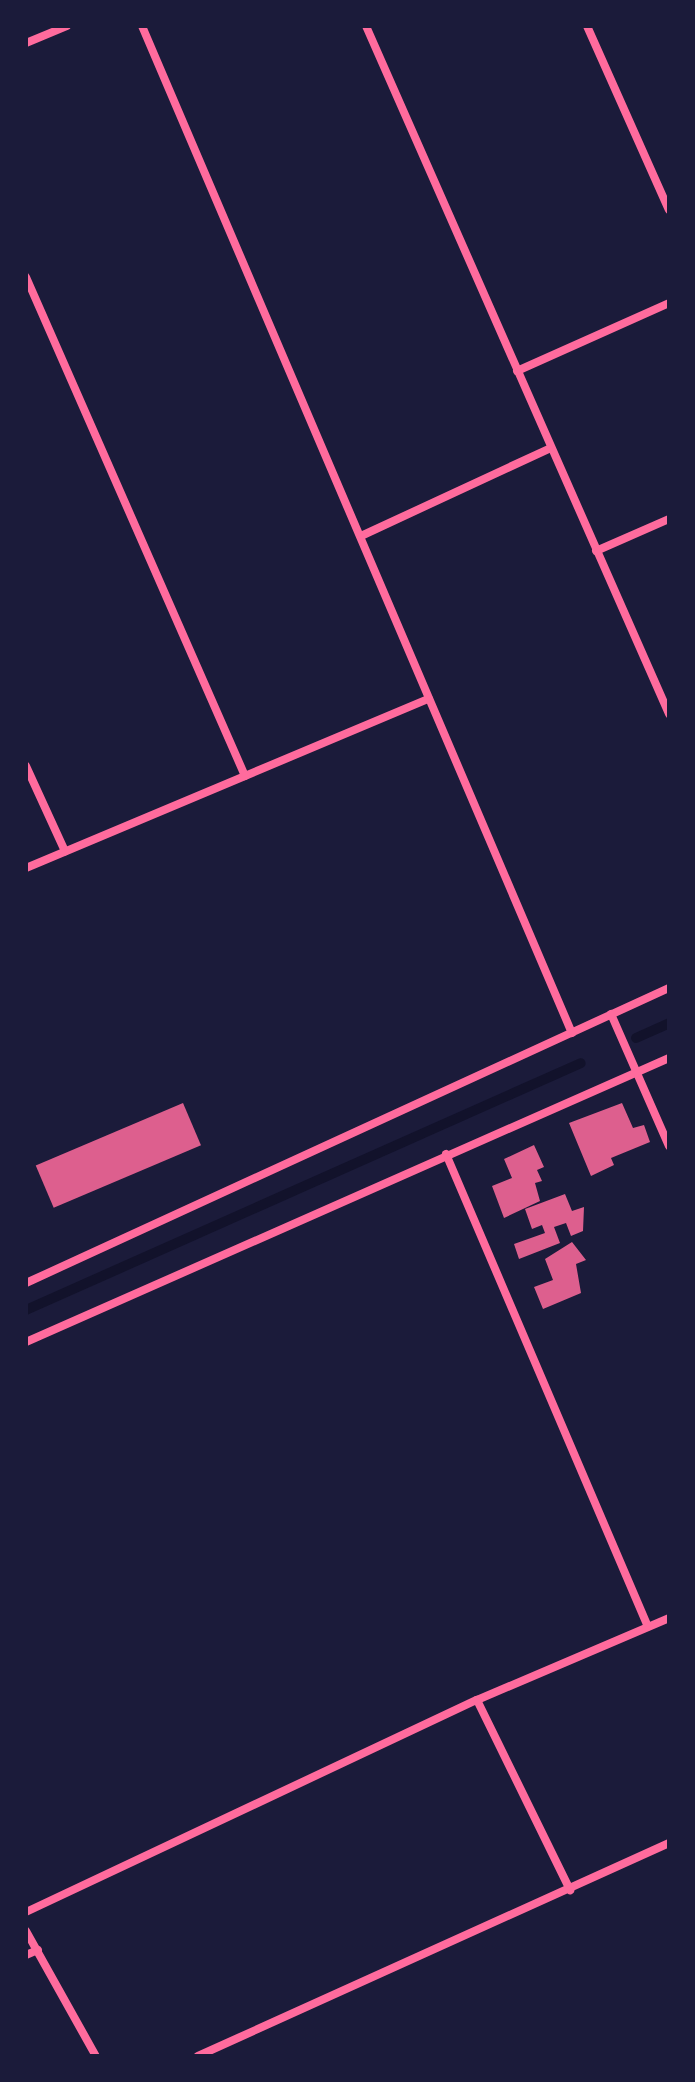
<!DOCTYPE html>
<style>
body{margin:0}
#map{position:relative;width:695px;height:2082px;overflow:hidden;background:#1b1b3a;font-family:Barlow,sans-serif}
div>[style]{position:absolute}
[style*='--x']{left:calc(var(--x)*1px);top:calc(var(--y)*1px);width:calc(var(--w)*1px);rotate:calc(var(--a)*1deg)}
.stream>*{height:10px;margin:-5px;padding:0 5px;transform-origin:5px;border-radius:5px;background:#12122b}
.building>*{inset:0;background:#dd5f8e;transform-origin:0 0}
.minor>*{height:8px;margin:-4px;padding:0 4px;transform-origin:4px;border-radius:4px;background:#ff6b9d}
span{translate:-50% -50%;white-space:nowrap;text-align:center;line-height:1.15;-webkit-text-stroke:6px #1b1b3a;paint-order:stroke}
.frame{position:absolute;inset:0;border:28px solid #1b1b3a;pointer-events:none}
</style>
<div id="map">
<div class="stream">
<i style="--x:636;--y:1038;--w:36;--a:-24"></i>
<i style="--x:26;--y:1310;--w:607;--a:-23.99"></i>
</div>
<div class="building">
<i style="left:183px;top:1103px;width:46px;height:160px;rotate:67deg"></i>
<i style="clip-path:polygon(622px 1103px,633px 1128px,644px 1125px,650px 1142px,611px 1158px,614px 1165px,591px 1176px,569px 1123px)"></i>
<i style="clip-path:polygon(534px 1145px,544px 1167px,537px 1170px,542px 1181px,535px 1183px,540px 1201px,504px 1218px,492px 1186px,512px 1178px,504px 1159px)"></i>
<i style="clip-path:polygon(565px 1194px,572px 1211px,584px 1207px,583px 1231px,571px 1236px,566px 1223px,554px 1227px,560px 1243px,519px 1259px,514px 1244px,545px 1233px,542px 1225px,532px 1229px,525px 1209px)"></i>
<i style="clip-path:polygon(572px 1242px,586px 1260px,576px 1264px,581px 1293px,543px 1309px,534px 1287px,553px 1280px,545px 1259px)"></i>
</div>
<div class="minor">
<i style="--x:142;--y:26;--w:1095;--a:66.88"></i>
<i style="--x:366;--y:26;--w:752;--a:66.23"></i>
<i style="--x:587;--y:26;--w:201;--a:66"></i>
<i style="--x:26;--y:43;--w:44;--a:-22.5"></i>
<i style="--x:26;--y:277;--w:545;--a:66.3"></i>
<i style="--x:517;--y:371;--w:167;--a:-24.1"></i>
<i style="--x:361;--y:536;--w:209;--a:-24.9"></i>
<i style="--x:596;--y:551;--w:80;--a:-23.7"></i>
<i style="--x:26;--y:766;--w:94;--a:65.4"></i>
<i style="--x:26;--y:868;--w:437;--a:-22.8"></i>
<i style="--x:611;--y:1014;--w:144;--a:66.3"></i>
<i style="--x:446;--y:1154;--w:514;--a:66.87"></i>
<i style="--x:26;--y:1283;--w:707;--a:-24.65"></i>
<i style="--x:26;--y:1342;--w:703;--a:-23.83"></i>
<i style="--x:477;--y:1700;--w:212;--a:63.9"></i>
<i style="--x:26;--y:1912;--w:498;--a:-25.2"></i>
<i style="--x:477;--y:1700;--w:209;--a:-23.1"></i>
<i style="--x:26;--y:1931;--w:143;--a:60.8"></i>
<i style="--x:26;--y:1955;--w:13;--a:-23"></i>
<i style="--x:198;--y:2056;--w:517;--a:-24.33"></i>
</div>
<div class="frame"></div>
</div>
